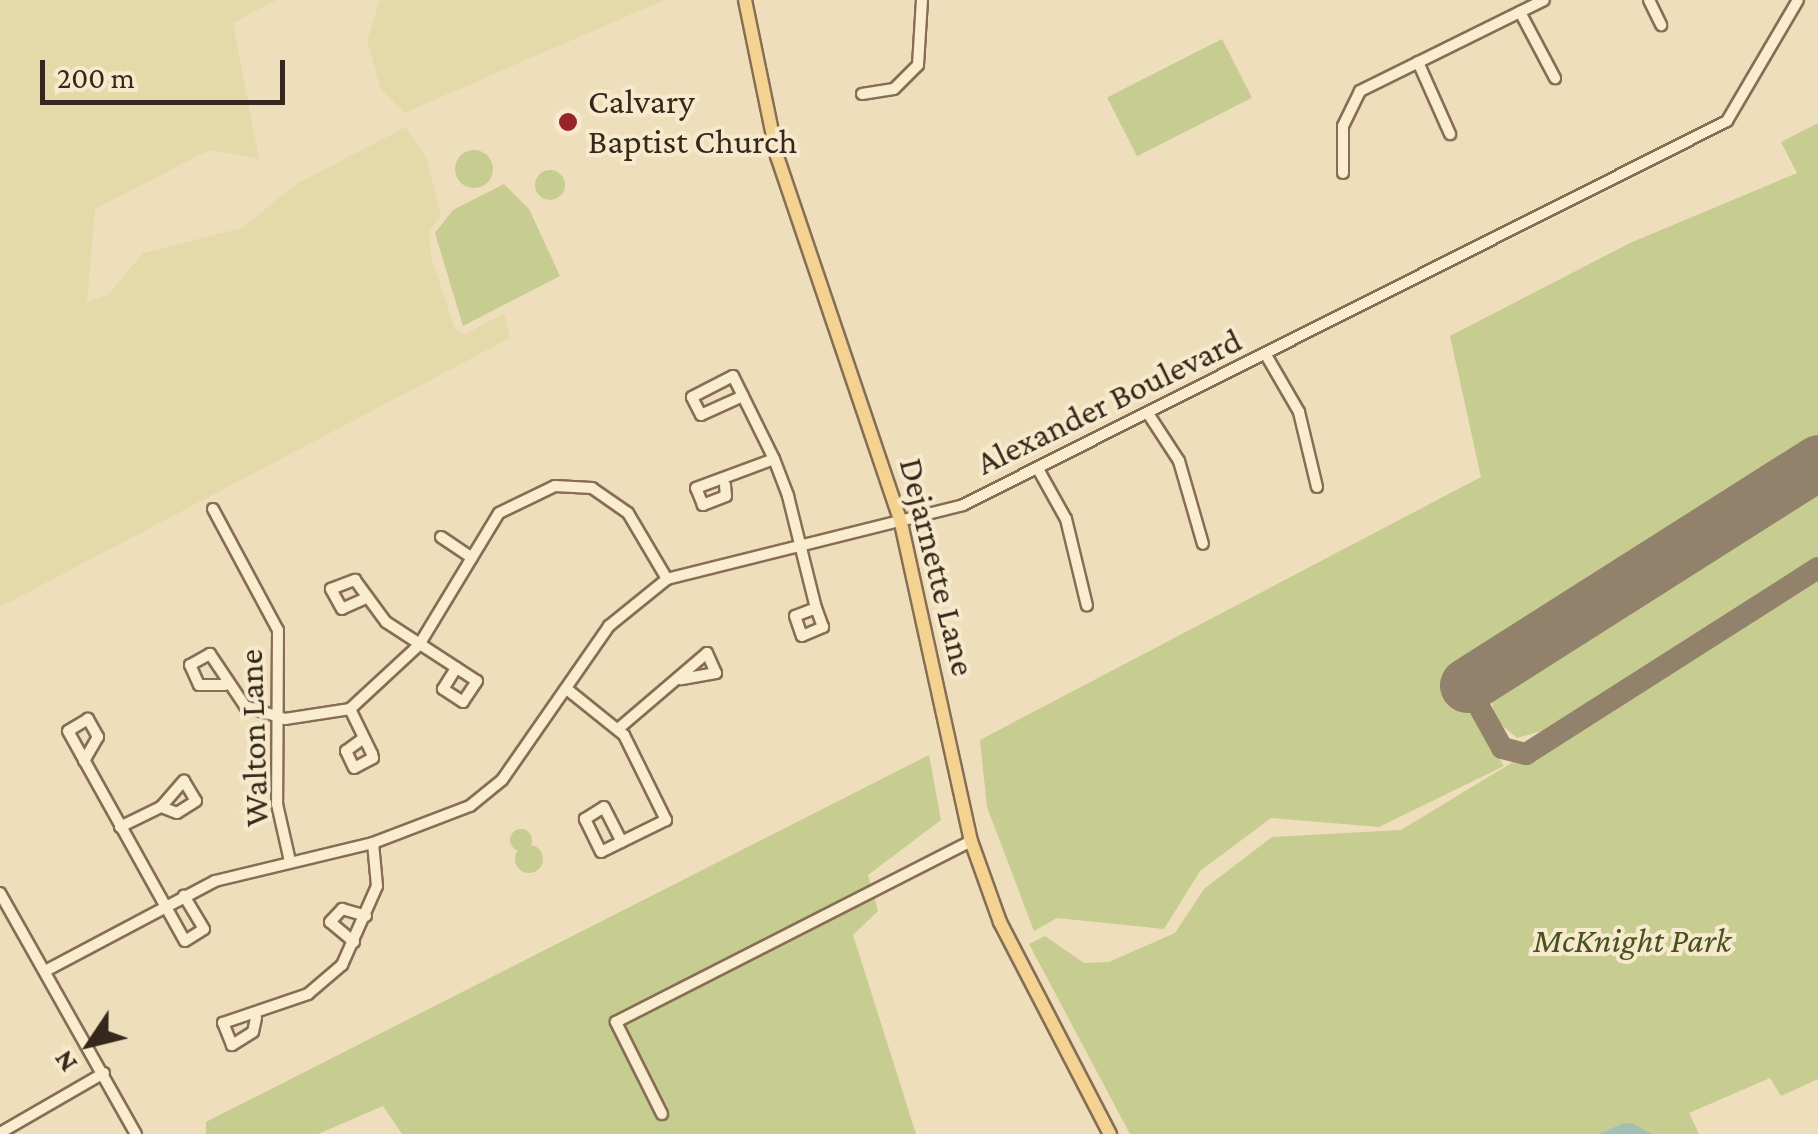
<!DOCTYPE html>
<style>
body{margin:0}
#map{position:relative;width:1818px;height:1134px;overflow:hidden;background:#eedebc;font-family:"Crimson Pro",serif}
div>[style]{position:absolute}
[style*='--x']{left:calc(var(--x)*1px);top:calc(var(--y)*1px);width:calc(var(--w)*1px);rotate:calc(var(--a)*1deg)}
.farmland>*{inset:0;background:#e4d9a9}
.green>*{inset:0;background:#c7cc90;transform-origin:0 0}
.round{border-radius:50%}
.water>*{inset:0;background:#a0bfb5}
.taxiway>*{height:22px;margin:-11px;padding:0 11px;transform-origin:11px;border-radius:11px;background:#92826c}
.runway>*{height:55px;margin:-27.5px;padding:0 27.5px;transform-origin:27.5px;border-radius:27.5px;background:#92826c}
.roads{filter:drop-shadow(2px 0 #866e55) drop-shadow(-2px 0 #866e55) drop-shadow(0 2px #866e55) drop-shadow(0 -2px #866e55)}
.minor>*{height:10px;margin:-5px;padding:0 5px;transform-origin:5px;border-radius:5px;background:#f9eccf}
.major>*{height:12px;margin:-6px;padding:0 6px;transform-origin:6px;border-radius:6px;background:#f4d392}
.dots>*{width:28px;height:28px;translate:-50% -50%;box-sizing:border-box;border:5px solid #f6e9cc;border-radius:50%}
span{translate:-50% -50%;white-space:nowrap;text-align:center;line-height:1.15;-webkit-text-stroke:8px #f6e9cc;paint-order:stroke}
.poi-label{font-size:35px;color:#35271b}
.left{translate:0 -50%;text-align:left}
.street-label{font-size:35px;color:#35271b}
.park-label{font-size:35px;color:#475221;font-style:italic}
.north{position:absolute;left:40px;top:994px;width:100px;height:100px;-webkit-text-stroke:8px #f6e9cc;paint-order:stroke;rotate:235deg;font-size:28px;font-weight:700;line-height:40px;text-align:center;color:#35271b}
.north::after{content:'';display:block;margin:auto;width:35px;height:45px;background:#35271b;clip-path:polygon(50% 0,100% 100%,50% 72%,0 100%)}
.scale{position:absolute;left:40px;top:60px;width:245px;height:45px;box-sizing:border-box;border:5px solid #35271b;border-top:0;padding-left:12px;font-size:30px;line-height:35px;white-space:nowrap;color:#35271b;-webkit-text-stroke:8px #f6e9cc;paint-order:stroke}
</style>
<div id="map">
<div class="farmland">
<i style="clip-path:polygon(0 0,276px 0,233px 23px,259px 159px,209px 150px,95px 209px,87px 302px,108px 295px,143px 253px,242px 228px,298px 183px,406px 127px,426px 158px,441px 215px,429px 231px,431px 257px,455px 330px,464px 335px,504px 313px,510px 338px,0 607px)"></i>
<i style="clip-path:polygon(380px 0,664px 0,404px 113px,381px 89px,367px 41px)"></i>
</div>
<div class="green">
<i style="left:1222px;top:39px;width:66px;height:129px;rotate:63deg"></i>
<i style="clip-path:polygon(1818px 123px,1818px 441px,1448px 676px,1504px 766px,1379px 827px,1271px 818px,1200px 871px,1164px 929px,1057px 918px,1034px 931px,987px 807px,980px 740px,1481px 477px,1450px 336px,1630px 243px,1797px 173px,1781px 142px)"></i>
<i class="round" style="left:455px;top:150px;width:38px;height:38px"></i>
<i class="round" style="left:535px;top:170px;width:30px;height:30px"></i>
<i style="clip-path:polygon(504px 184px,529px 209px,560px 276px,463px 326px,435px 233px,453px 210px)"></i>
<i style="clip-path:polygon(1818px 485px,1818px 560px,1556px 727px,1517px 738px,1497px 721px,1489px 694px)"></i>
<i style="clip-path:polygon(1818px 577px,1818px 1079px,1781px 1096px,1770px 1078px,1689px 1113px,1699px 1134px,1130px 1134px,1029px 944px,1045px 936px,1084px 963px,1109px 962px,1175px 933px,1204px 889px,1272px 837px,1401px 830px)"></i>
<i style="clip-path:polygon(929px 755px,941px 820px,868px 875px,878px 911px,853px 935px,916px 1134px,402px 1134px,383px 1106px,318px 1134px,206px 1134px,206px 1122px)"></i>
<i class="round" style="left:510px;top:829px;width:22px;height:22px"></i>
<i class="round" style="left:515px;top:845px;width:28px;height:28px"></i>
</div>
<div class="water">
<i style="clip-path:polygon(1631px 1123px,1652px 1134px,1599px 1134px,1624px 1123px)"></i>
</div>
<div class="taxiway">
<i style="--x:1467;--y:685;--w:72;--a:60.9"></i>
<i style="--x:1502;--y:748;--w:25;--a:14"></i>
<i style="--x:1526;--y:754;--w:346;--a:-32.5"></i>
</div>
<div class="runway">
<i style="--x:1467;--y:685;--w:416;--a:-32.4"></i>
</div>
<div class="roads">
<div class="minor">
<i style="--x:1649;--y:0;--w:28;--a:64"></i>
<i style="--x:1520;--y:12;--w:75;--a:62.1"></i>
<i style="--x:1418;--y:62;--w:79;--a:66"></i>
<i style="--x:862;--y:94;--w:32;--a:-9"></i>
<i style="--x:894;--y:89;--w:34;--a:-45"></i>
<i style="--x:918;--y:65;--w:65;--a:-86.5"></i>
<i style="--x:1343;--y:173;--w:47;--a:-90"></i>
<i style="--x:1343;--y:126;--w:39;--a:-64"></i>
<i style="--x:1360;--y:91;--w:205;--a:-26.3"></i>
<i style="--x:1266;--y:355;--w:66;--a:59.9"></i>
<i style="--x:1299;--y:412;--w:77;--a:76.5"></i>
<i style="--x:743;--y:396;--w:46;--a:155.7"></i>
<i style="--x:701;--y:415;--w:20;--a:-117"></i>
<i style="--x:692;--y:397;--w:46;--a:-27.1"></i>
<i style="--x:733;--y:376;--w:93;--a:63.7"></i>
<i style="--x:774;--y:459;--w:40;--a:69"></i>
<i style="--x:788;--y:496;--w:115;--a:76"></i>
<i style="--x:816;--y:608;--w:22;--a:159"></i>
<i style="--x:795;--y:616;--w:21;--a:71"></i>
<i style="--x:802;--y:636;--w:23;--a:-23"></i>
<i style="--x:823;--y:627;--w:20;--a:-110"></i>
<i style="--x:1149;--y:415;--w:55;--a:56.9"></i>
<i style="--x:1179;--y:461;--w:86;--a:73.9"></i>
<i style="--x:1038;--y:469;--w:57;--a:60.8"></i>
<i style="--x:1066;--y:519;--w:89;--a:76.4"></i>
<i style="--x:725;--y:485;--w:11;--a:85"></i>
<i style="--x:726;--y:496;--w:25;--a:159"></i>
<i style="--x:703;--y:505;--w:18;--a:-112"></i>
<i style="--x:696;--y:488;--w:83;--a:-20.4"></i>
<i style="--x:213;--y:509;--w:137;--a:61.8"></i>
<i style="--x:278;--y:630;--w:174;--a:90.3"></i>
<i style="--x:277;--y:804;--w:58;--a:77.2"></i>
<i style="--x:441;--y:537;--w:37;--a:34"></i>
<i style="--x:364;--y:599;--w:24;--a:156"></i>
<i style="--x:342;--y:609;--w:23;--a:-119"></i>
<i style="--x:331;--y:589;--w:26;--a:-21"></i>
<i style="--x:355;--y:580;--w:52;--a:53.6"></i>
<i style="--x:386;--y:622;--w:108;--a:33"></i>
<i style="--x:477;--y:681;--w:25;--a:124"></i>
<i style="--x:463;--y:702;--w:24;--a:-147"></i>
<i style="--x:443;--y:689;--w:25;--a:-58"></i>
<i style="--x:225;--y:685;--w:26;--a:180"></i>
<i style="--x:199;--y:685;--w:22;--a:-114"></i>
<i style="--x:190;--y:665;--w:23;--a:-29"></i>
<i style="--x:210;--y:654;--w:63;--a:56.1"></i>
<i style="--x:245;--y:706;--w:42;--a:18"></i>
<i style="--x:285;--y:719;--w:66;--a:-8.7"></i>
<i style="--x:350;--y:709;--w:94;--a:-42.8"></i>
<i style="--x:419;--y:645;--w:154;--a:-58.8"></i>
<i style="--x:499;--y:513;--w:62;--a:-25.7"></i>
<i style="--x:555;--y:486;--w:37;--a:3"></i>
<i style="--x:592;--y:488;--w:44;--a:34.8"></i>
<i style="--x:628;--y:513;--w:77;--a:59.4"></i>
<i style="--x:568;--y:690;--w:72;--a:38.8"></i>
<i style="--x:624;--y:735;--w:95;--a:63.7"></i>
<i style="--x:666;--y:820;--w:72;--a:153.8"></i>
<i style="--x:601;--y:852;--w:37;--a:-116"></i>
<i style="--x:585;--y:819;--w:22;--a:-32"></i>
<i style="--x:604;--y:807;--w:39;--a:63"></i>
<i style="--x:350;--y:709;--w:50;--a:63.9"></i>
<i style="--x:372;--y:754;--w:4;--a:76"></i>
<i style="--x:373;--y:758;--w:21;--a:152"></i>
<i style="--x:354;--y:768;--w:19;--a:-115"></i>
<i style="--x:346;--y:751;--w:22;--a:-36"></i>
<i style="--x:618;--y:729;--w:117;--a:-40.5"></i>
<i style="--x:707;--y:653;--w:22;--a:66"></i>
<i style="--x:716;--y:673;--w:36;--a:170"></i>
<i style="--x:84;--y:761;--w:28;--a:-60"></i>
<i style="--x:98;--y:737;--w:21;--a:-119"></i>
<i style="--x:88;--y:719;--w:23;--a:149"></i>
<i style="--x:68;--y:731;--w:240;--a:60.9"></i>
<i style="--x:185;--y:941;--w:22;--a:-32"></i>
<i style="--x:204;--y:929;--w:39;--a:-121"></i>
<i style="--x:120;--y:827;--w:46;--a:-26"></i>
<i style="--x:161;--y:807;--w:35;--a:-49"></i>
<i style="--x:184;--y:781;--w:23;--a:59"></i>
<i style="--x:196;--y:801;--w:22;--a:148"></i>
<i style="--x:177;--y:813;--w:17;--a:-159"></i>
<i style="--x:0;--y:893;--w:277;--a:60.6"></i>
<i style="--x:354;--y:942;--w:31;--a:-140"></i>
<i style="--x:330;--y:922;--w:18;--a:-47"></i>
<i style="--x:342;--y:909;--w:25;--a:16"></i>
<i style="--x:49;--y:969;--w:188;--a:-27.9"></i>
<i style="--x:215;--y:881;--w:163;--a:-13.5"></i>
<i style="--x:373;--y:843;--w:104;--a:-20.9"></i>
<i style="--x:470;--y:806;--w:41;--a:-39.1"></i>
<i style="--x:502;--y:780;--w:188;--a:-55.2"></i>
<i style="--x:609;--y:626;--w:75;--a:-39"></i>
<i style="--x:667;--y:579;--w:305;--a:-14"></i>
<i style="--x:963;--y:505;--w:855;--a:-26.68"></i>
<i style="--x:1727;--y:121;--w:140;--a:-59.6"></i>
<i style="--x:256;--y:1018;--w:14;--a:102"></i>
<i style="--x:253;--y:1032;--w:25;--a:148"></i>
<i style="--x:232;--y:1045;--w:24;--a:-112"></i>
<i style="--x:223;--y:1023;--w:90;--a:-18.8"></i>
<i style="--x:308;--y:994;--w:45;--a:-40.5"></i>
<i style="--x:342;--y:965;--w:86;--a:-66.1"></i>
<i style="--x:377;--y:886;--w:43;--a:-95.3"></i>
<i style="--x:662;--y:1114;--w:103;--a:-116.6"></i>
<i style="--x:616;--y:1022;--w:398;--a:-27"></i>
<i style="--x:0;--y:1133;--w:120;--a:-30"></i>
</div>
<div class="major">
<i style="--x:745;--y:0;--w:159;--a:78.4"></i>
<i style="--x:777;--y:156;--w:387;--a:71.3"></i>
<i style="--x:901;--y:523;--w:326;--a:77.6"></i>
<i style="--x:971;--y:841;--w:86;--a:70.3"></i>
<i style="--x:1000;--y:922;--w:239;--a:62.6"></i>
</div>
</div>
<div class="dots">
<i style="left:568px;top:122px;background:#972428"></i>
</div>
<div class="poi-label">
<span class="left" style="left:588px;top:122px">Calvary<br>Baptist Church</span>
</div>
<div class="street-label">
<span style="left:1109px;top:402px;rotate:-26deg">Alexander Boulevard</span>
<span style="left:937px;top:567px;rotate:76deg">Dejarnette Lane</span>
<span style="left:254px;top:738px;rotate:-92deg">Walton Lane</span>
</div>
<div class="park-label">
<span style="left:1632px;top:941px">McKnight Park</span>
</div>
<div class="north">N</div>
<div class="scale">200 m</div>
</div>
